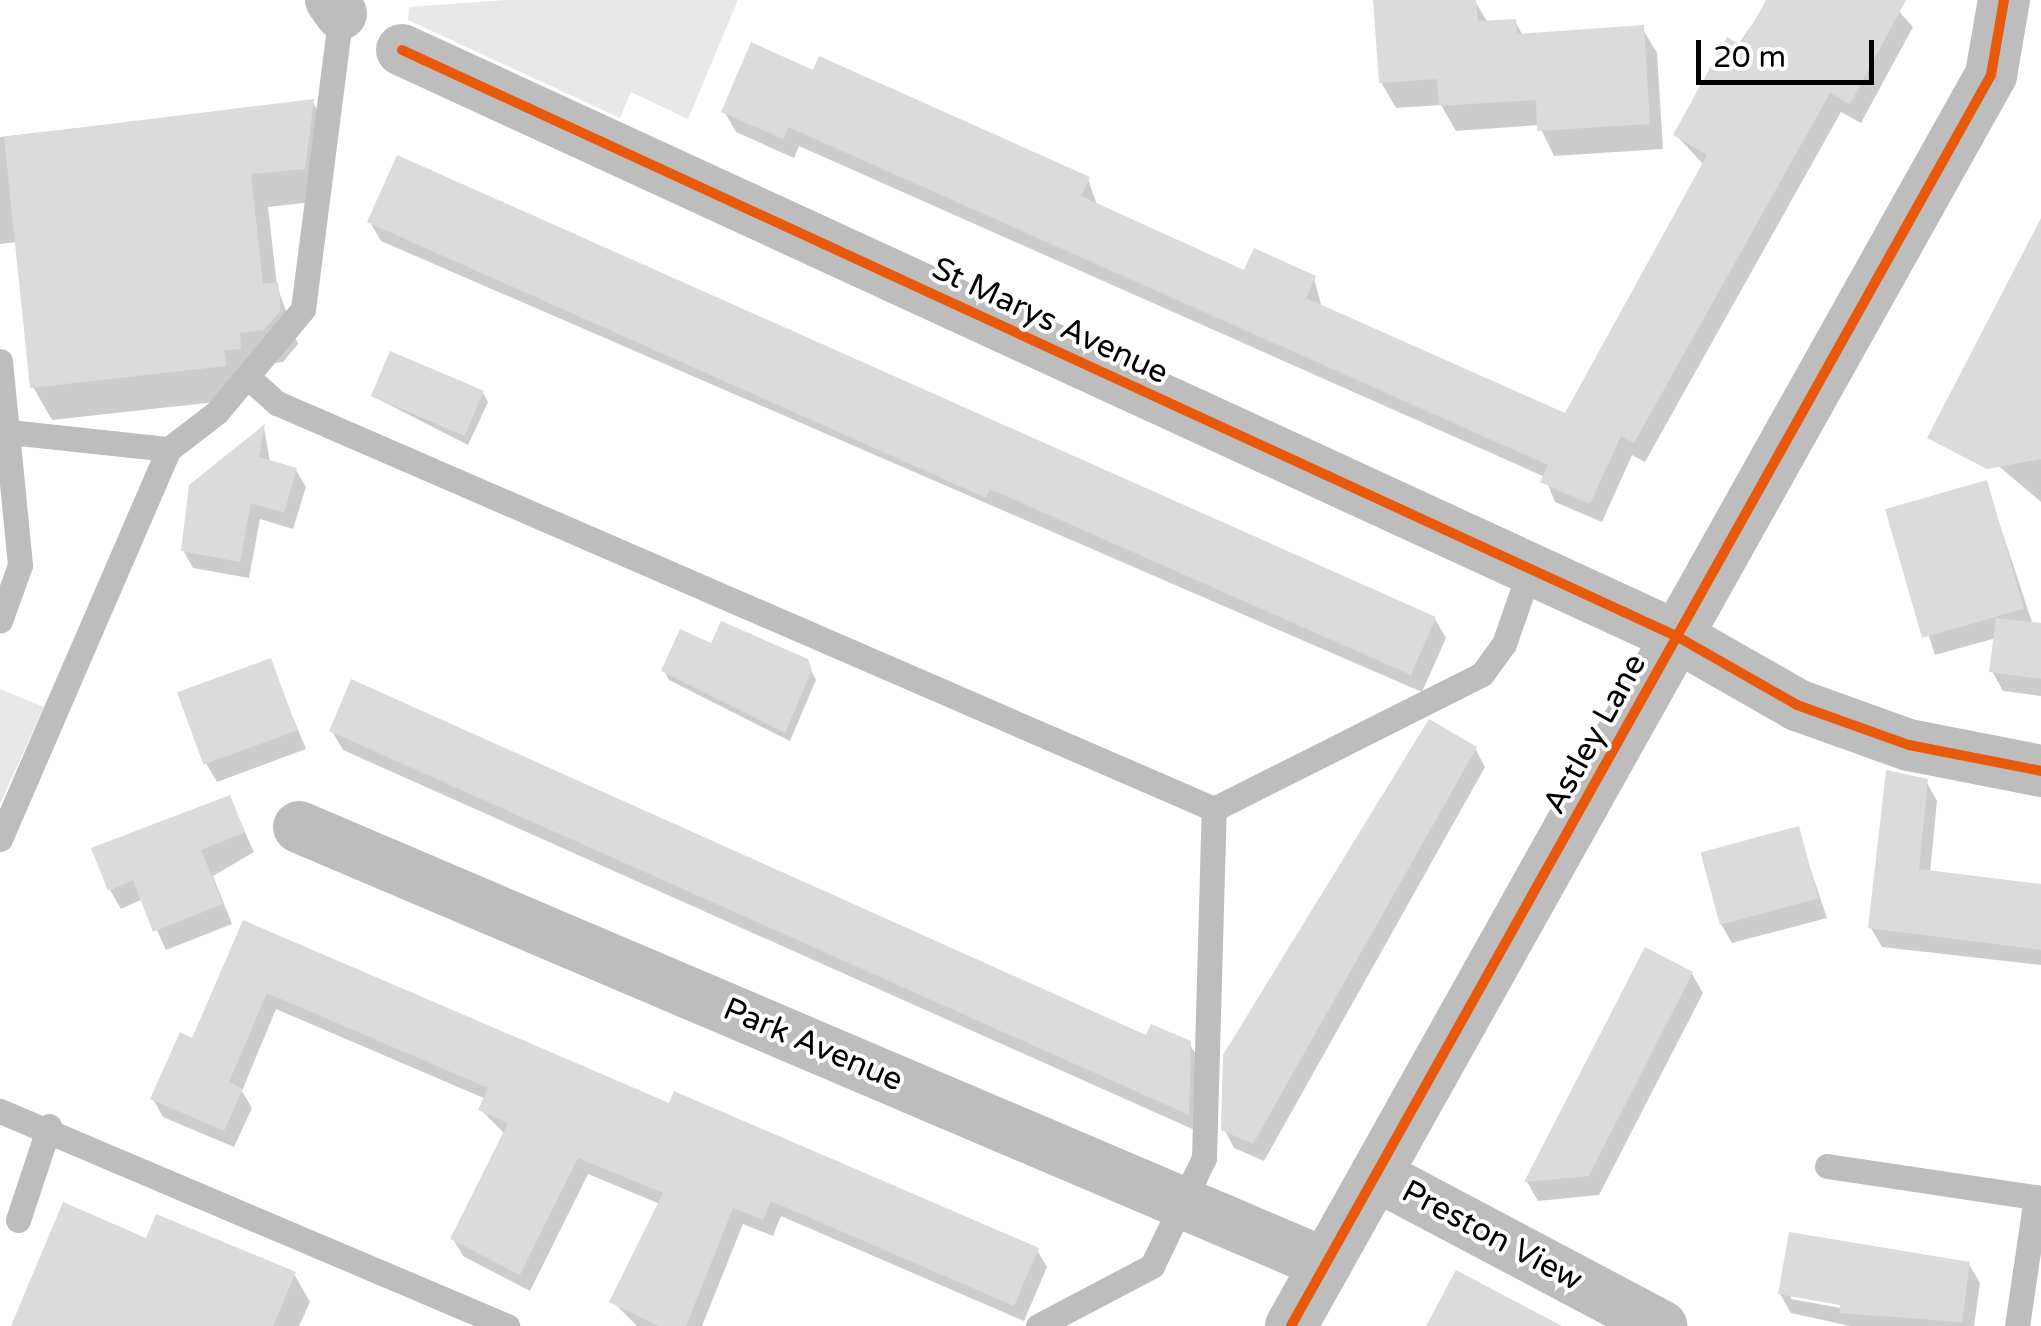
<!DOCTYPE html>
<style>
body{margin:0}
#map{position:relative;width:2041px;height:1326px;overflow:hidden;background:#fff;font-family:"Varela Round",sans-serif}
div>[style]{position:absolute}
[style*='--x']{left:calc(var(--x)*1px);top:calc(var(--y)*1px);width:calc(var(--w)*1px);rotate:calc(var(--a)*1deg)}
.green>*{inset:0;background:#e8e8e8}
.shadow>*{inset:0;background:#0003}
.building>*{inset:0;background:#dbdbdb;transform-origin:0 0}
.lane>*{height:25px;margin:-12.5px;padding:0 12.5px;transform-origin:12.5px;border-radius:12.5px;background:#bdbdbd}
.street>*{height:52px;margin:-26px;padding:0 26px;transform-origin:26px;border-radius:26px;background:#bdbdbd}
.cycleway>*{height:10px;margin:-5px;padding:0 5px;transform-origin:5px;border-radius:5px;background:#e8590c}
span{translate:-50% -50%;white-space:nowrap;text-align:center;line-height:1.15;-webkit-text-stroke:8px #fff;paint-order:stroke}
.street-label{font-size:32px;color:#000}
.scale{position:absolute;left:1696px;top:40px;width:178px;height:45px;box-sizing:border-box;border:5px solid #000;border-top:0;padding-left:12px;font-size:30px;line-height:35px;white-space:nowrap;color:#000;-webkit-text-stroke:8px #fff;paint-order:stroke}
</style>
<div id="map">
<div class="green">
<i style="clip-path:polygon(505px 0,738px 0,688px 119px,631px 92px,620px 118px,408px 20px,409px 7px)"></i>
<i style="clip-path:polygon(0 689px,44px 707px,0 804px)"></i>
</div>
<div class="shadow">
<i style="clip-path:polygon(1769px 0,1889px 0,1913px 27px,1861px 123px,1841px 112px,1645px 462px,1632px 455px,1602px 522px,1555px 502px,1545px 477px,799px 146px,794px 158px,736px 132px,724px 111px,815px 74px,1088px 179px,1097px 205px,1245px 273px,1314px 278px,1322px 308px,1566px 416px,1704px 165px,1676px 135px)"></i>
<i style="clip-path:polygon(1475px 1px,1488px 23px,1515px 21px,1523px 36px,1642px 28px,1657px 53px,1663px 149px,1554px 156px,1539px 125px,1456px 131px,1441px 105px,1396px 108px,1381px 82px)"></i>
<i style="clip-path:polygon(312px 101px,331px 134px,322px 201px,268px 207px,277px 286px,298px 344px,283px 362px,257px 365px,243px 399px,52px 420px,33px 387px,17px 242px,0 244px,0 137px)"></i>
<i style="clip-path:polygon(370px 222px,1435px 619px,1446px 638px,1422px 692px,381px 241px)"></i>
<i style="clip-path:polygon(2041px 223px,2041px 502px,1955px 429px)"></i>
<i style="clip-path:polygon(483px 393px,488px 402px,468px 445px,372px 396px)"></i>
<i style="clip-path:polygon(264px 428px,270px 462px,296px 470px,306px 487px,293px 529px,260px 519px,249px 578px,193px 568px,183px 550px,191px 487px)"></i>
<i style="clip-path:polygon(1986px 483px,2033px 625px,2041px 626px,2041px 696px,2003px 691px,1992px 671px,1996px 638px,1935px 655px,1888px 510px)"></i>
<i style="clip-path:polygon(712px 647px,806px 661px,816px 680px,790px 741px,669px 680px,664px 671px)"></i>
<i style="clip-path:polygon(270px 662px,306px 749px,217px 782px,206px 763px)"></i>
<i style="clip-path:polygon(332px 731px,1147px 1039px,1189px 1043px,1201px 1063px,1199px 1132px,343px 750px)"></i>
<i style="clip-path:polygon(1475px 748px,1485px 767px,1264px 1161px,1234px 1148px,1224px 1129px)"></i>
<i style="clip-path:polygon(1926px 781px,1937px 801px,1930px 873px,2041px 886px,2041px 965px,1882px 947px,1871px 928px)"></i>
<i style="clip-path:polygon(229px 798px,254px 852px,213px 876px,232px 924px,166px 950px,143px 899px,121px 909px,110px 890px)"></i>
<i style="clip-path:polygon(1797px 829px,1827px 918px,1732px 943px,1721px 924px)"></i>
<i style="clip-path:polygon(244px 923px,670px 1107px,1037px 1250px,1047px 1267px,1024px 1321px,781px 1216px,773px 1236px,743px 1224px,702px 1326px,637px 1326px,612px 1301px,660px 1204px,588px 1174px,530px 1291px,463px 1256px,453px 1239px,505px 1134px,481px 1110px,486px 1099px,276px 1009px,242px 1091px,252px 1108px,234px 1147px,163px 1117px,153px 1099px,194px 1041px)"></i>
<i style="clip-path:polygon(1646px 950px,1692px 974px,1703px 993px,1599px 1195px,1538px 1201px,1527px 1182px)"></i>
<i style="clip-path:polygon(147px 1241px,294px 1274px,310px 1302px,299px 1326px,19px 1326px)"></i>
<i style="clip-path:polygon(evenodd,1969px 1264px,1980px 1283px,1974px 1326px,1850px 1326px,1791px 1313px,1780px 1294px,1969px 1264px,1791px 1294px,1853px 1305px,1852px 1310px,1791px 1299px,1791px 1294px)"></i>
</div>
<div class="building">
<i style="clip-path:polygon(1373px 0,1476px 0,1478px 21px,1516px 19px,1517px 34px,1644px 25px,1650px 124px,1537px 131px,1536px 100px,1439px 106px,1437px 79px,1379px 83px)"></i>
<i style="clip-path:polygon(1766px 0,1906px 0,1850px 104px,1830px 93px,1634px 443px,1621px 436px,1590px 504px,1540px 482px,1548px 465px,788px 127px,783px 139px,721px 112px,751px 42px,813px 70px,819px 56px,1090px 177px,1081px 196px,1244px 270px,1254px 248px,1316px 276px,1306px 298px,1565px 413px,1707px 155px,1673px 135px,1727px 37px,1741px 45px)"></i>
<i style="clip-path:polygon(314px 99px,305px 169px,251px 174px,263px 284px,278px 282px,281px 310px,264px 330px,240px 333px,241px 349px,224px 350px,226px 366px,30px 388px,4px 137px)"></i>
<i style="clip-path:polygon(397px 155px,1436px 617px,1411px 675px,990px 489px,986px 498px,367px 222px)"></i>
<i style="clip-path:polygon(2041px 218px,2041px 459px,1987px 469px,1927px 438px)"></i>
<i style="left:390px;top:351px;width:102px;height:49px;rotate:23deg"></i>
<i style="clip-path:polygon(265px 424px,259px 457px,297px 468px,284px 513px,251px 503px,240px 562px,181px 551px,189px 485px)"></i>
<i style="left:1987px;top:480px;width:134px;height:106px;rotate:74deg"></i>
<i style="clip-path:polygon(1996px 618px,2041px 623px,2041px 679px,1989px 672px)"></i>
<i style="clip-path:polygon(721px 621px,808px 659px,812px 670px,785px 733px,661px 671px,680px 629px,711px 643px)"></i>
<i style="left:271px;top:658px;width:77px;height:100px;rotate:70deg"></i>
<i style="clip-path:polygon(351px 679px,1146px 1035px,1151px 1024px,1191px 1041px,1189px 1115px,329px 731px)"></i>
<i style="clip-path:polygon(1429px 719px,1477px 747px,1253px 1144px,1221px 1130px,1223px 1055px)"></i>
<i style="clip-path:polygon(1886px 770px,1928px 779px,1919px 869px,2041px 884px,2041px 950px,1868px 928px)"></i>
<i style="clip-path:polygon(230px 795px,245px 832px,201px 850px,223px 904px,153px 932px,133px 880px,108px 891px,91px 848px)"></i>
<i style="left:1799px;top:826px;width:75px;height:102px;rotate:75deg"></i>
<i style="clip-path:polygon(243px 920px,669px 1103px,674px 1091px,1039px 1248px,1014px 1306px,771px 1201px,763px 1220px,733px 1208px,686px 1326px,658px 1326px,609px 1302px,663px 1193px,578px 1158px,520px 1275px,450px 1239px,508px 1123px,478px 1110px,488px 1088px,267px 993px,229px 1082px,243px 1089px,224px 1131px,150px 1099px,180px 1032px,192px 1038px)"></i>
<i style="clip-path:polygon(1645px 947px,1693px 972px,1599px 1156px,1589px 1176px,1524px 1182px)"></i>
<i style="clip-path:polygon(63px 1202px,146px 1238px,156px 1214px,296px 1272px,273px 1326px,11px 1326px)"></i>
<i style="clip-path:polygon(1789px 1232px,1970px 1262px,1962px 1322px,1839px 1313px,1840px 1305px,1778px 1294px)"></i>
<i style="clip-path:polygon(1456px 1270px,1562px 1326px,1426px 1326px)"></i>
</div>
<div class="lane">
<i style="--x:0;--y:361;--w:205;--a:84.4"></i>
<i style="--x:20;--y:565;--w:59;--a:109.7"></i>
<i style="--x:249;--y:378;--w:38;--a:42"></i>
<i style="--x:277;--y:403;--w:1021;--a:23.43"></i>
<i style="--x:1214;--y:809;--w:300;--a:-26.7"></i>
<i style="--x:1482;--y:674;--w:37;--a:-54"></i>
<i style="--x:1504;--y:644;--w:79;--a:-70.9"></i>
<i style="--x:0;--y:431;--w:170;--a:6.1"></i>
<i style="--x:0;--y:839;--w:425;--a:-66.6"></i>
<i style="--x:169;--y:449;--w:61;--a:-37.6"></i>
<i style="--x:217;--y:412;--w:134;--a:-50.1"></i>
<i style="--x:303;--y:309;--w:297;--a:-82.7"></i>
<i style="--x:0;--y:1111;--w:551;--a:22.98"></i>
<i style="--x:1827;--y:1166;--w:216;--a:8.5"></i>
<i style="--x:18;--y:1220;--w:99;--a:-71.7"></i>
<i style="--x:1038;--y:1326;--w:129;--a:-27.8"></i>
<i style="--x:1152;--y:1266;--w:120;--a:-64.3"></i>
<i style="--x:1204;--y:1158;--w:349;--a:-88.4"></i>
<i style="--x:2017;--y:1326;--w:130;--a:-81.6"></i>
</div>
<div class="street">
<i style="--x:331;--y:0;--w:17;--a:54"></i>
<i style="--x:402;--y:50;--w:1405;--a:24.7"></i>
<i style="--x:1678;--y:637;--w:137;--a:29.7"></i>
<i style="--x:1797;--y:705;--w:119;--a:19.7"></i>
<i style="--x:1909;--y:745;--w:135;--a:11.1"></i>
<i style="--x:299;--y:827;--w:1116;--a:23.05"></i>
<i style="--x:1376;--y:1175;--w:323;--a:27.9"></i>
<i style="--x:1291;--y:1326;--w:1434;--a:-60.77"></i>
<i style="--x:1991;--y:75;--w:76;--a:-80.2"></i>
</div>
<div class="cycleway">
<i style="--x:402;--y:50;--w:1405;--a:24.7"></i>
<i style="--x:1678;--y:637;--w:137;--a:29.7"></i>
<i style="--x:1797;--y:705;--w:119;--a:19.7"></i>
<i style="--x:1909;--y:745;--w:135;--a:11.1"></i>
<i style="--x:1291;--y:1326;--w:1434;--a:-60.77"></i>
<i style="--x:1991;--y:75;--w:76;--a:-80.2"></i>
</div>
<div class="street-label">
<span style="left:1050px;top:321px;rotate:25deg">St Marys Avenue</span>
<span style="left:1595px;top:734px;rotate:-61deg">Astley Lane</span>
<span style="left:813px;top:1045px;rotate:23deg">Park Avenue</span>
<span style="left:1492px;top:1236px;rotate:28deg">Preston View</span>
</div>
<div class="scale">20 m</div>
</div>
